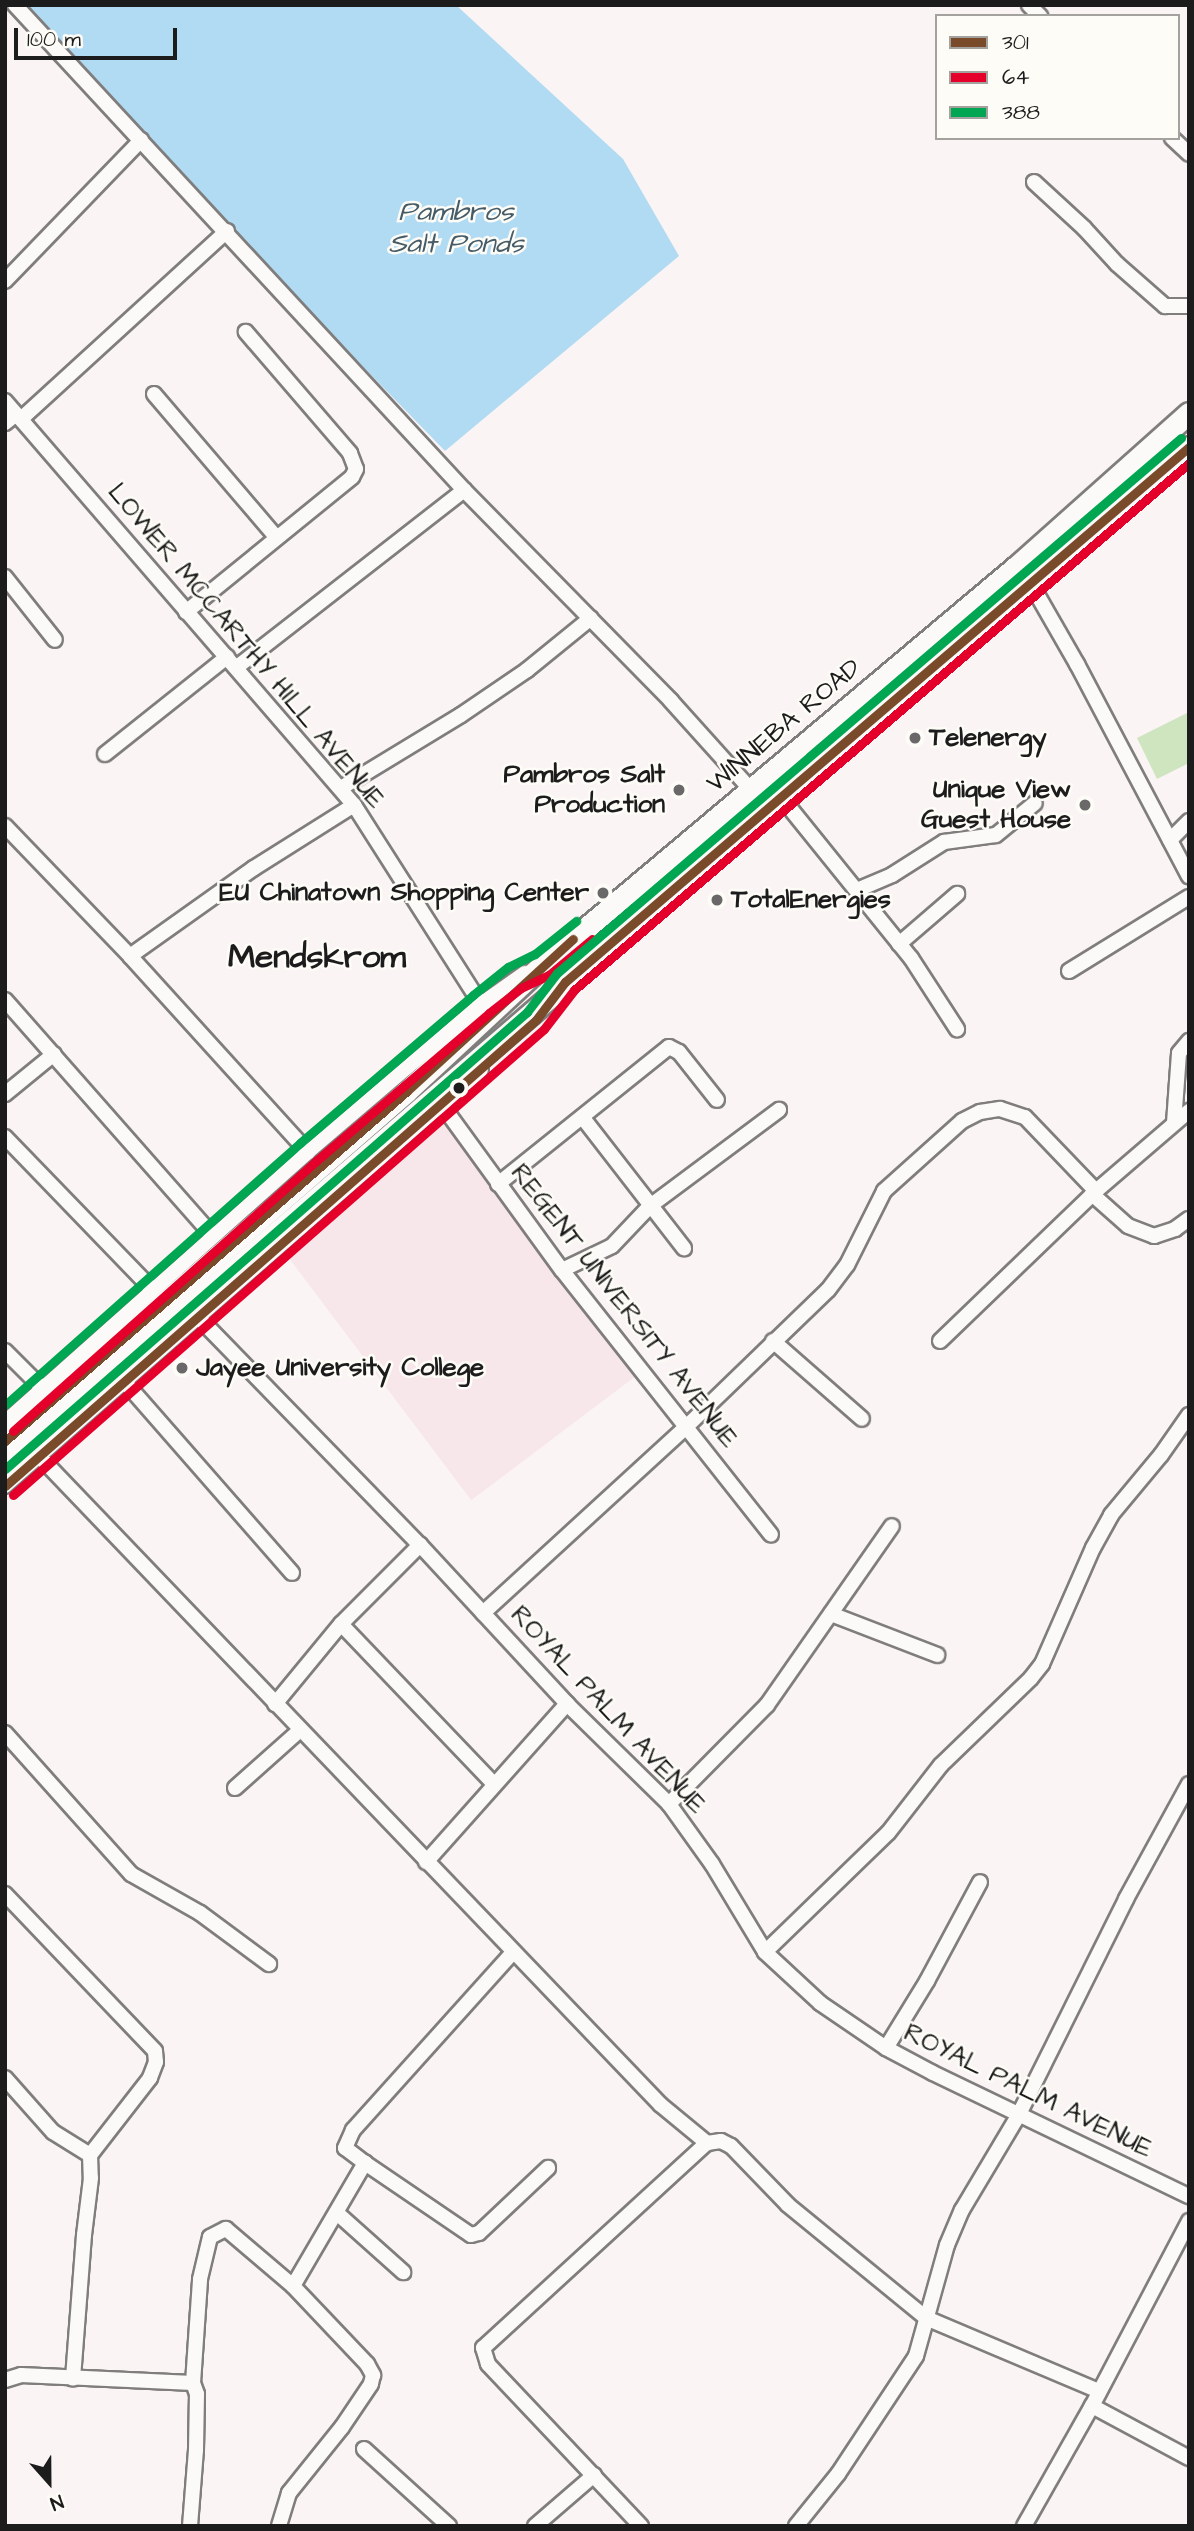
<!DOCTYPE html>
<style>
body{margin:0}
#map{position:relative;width:1194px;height:2531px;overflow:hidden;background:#faf4f4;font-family:"Architects Daughter",sans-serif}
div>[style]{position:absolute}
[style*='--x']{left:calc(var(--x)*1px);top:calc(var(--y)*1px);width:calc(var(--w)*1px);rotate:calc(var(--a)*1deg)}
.built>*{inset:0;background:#f8e7ea;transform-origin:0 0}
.green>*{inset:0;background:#cfe5c0}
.water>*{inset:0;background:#b1dbf3}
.roads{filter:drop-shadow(2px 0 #807d7d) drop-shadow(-2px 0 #807d7d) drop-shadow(0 2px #807d7d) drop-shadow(0 -2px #807d7d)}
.minor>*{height:14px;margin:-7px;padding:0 7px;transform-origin:7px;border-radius:7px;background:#fbfaf8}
.highway>*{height:21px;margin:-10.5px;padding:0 10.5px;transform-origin:10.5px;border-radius:10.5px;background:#fbfaf8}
.bus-1>*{height:9px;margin:-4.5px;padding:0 4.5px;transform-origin:4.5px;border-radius:4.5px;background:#7a4b2a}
.bus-2>*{height:9px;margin:-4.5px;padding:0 4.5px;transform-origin:4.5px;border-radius:4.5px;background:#e4002b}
.bus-3>*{height:9px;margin:-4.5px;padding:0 4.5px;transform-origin:4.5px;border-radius:4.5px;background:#00a651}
.dots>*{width:19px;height:19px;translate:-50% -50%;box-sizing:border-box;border:4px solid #fdfcf7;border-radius:50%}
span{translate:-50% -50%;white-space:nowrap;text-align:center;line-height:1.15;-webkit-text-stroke:5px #fdfcf7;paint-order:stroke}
.street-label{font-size:26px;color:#1c1c1c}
.poi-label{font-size:26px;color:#1c1c1c;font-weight:700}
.left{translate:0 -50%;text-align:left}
.right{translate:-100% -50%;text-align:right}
.water-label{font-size:28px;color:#455b67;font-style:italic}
.district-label{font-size:33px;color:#1c1c1c;font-weight:700}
.frame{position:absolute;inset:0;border:7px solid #1c1c1c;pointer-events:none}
.legend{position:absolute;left:935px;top:14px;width:245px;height:126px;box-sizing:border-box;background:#fdfcf7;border:2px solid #a3a29f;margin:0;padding:9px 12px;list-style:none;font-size:21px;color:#1c1c1c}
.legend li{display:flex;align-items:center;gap:14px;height:35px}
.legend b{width:35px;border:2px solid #a3a29f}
.north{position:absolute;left:14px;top:2447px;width:70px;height:70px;-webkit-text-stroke:5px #fdfcf7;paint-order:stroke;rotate:159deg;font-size:19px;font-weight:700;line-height:28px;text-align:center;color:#1c1c1c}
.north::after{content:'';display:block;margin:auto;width:24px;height:32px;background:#1c1c1c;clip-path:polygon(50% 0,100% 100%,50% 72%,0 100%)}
.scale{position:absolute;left:14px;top:28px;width:163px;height:32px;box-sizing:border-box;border:4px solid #1c1c1c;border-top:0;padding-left:9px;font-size:21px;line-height:24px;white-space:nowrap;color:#1c1c1c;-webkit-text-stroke:5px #fdfcf7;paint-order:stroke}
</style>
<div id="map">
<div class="built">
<i style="left:441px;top:1116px;width:325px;height:207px;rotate:53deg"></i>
</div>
<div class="green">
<i style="clip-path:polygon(1189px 712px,1189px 763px,1157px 779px,1137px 738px)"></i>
</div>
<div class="water">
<i style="clip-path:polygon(11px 5px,456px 5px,623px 159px,679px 256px,445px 451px)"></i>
</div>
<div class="roads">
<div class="minor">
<i style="--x:15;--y:5;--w:661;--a:47.21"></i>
<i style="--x:464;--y:490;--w:296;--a:45.5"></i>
<i style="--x:671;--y:701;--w:120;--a:48"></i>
<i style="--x:1029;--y:5;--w:16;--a:45"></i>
<i style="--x:1172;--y:138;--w:23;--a:43"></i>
<i style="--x:1034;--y:182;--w:68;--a:42.6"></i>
<i style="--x:1084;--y:228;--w:49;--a:47.5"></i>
<i style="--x:1117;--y:264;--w:64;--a:41.2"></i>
<i style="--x:1165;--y:306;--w:24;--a:0"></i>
<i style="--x:5;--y:281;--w:196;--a:-46"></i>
<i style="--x:154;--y:394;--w:189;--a:49.5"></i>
<i style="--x:5;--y:401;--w:534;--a:49.18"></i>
<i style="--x:354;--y:805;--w:236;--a:57.5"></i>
<i style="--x:21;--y:419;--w:279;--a:-42.4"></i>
<i style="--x:5;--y:423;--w:14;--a:-39"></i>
<i style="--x:5;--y:577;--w:80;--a:51.6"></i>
<i style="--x:1030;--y:582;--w:95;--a:60.2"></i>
<i style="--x:1077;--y:664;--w:240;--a:62.2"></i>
<i style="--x:186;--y:612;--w:214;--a:-39.1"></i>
<i style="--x:352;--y:477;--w:9;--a:-63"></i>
<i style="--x:356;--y:469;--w:17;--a:-111"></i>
<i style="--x:350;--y:453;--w:160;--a:-130.7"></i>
<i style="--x:237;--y:667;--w:288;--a:-37.9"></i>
<i style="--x:105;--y:754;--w:156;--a:-38.5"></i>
<i style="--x:341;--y:788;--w:140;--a:-31.3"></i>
<i style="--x:461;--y:715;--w:80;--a:-34.3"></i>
<i style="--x:527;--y:670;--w:82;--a:-39.1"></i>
<i style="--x:781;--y:797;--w:207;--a:51.1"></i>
<i style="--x:911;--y:958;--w:85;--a:57.1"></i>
<i style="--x:5;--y:826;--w:180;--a:46.1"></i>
<i style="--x:130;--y:956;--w:265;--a:47.8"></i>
<i style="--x:1170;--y:840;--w:27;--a:-45"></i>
<i style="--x:857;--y:890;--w:38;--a:-23"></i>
<i style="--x:892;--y:875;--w:62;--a:-32.4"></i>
<i style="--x:944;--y:842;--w:52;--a:-7.7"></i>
<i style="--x:996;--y:835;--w:50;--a:-39.4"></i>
<i style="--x:899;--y:944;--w:77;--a:-40.8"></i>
<i style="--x:130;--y:956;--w:152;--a:-35.4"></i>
<i style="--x:254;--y:868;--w:118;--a:-32.2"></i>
<i style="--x:1069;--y:971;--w:141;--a:-31.7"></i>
<i style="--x:5;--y:1000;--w:315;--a:48.6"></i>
<i style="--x:5;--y:1094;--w:63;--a:-39.2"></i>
<i style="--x:442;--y:1105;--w:204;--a:54"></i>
<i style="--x:562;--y:1270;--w:337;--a:51.7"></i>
<i style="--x:583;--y:1118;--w:165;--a:52.2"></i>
<i style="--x:1174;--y:1123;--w:70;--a:-85.9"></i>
<i style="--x:1179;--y:1053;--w:16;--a:-50"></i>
<i style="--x:5;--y:1137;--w:213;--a:46"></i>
<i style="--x:498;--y:1184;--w:219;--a:-38.7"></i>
<i style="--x:669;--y:1047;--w:11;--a:27"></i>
<i style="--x:679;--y:1052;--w:61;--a:51.6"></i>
<i style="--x:1092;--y:1194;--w:48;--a:41.6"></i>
<i style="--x:1128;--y:1226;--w:28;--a:21"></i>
<i style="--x:1154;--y:1236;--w:22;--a:-18"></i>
<i style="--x:1175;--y:1229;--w:17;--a:-36"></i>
<i style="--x:562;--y:1270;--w:55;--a:-25.6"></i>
<i style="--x:612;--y:1246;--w:55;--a:-46.5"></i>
<i style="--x:650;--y:1206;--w:161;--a:-36.7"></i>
<i style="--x:197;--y:1316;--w:320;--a:45.8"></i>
<i style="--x:420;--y:1545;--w:217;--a:47.2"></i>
<i style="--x:567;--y:1704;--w:143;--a:44.4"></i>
<i style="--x:669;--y:1804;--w:74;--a:54.4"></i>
<i style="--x:712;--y:1864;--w:103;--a:58.9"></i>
<i style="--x:765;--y:1952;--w:75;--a:42.8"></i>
<i style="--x:820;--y:2003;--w:80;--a:34.3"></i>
<i style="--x:886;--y:2048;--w:53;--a:28"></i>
<i style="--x:933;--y:2073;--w:284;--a:25.7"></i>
<i style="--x:773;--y:1341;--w:118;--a:41.2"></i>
<i style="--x:940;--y:1341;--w:216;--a:-43.9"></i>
<i style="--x:1096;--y:1191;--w:123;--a:-40.7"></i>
<i style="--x:5;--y:1351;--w:52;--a:45"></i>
<i style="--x:124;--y:1381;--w:255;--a:48.8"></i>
<i style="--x:5;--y:1422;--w:406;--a:-41.7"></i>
<i style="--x:308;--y:1152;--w:228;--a:-40.5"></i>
<i style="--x:481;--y:1004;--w:54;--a:-35.2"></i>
<i style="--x:38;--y:1455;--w:900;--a:46.22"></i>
<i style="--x:661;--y:2105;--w:60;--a:39.6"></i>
<i style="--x:5;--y:1486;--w:632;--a:-41.15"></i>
<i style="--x:483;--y:1613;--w:275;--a:-42.5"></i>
<i style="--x:686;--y:1427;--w:197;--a:-44"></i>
<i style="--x:828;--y:1290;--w:31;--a:-53"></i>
<i style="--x:847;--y:1265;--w:83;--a:-63.4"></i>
<i style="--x:884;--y:1191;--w:105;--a:-41.9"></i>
<i style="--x:962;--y:1121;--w:20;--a:-27"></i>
<i style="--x:980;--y:1112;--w:20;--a:-9"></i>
<i style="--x:1000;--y:1109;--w:26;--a:18"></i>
<i style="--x:1025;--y:1117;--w:103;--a:46.2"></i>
<i style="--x:831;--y:1614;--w:114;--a:21.1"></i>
<i style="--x:341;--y:1624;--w:221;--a:46.3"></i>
<i style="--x:275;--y:1704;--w:104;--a:-50.5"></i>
<i style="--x:341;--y:1624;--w:112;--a:-45"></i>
<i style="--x:5;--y:1733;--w:189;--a:48.2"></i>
<i style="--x:131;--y:1874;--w:79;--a:29.5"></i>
<i style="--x:200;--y:1913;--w:86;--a:36.5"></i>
<i style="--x:235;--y:1788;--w:87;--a:-41.7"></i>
<i style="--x:669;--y:1804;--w:139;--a:-45.3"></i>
<i style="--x:767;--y:1705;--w:218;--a:-55.1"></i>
<i style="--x:426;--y:1862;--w:212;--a:-48.3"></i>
<i style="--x:5;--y:1894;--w:217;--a:46.3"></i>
<i style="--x:155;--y:2051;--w:11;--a:85"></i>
<i style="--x:156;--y:2062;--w:17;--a:111"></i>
<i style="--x:150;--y:2078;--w:98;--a:127.9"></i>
<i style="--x:90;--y:2155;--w:23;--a:88"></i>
<i style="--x:91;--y:2178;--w:57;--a:97"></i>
<i style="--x:84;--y:2235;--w:144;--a:94.4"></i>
<i style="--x:765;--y:1952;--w:171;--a:-44.1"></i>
<i style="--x:888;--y:1833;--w:86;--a:-52.1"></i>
<i style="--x:941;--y:1765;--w:125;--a:-44"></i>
<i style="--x:1031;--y:1678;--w:18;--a:-52"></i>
<i style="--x:1042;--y:1664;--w:127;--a:-66.3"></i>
<i style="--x:1093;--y:1548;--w:38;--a:-61"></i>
<i style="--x:1111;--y:1515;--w:78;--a:-50.2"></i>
<i style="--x:1161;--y:1455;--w:49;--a:-55"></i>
<i style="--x:886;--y:2048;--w:79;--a:-58.5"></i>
<i style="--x:927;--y:1981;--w:112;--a:-61.8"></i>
<i style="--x:5;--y:2078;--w:72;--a:48.4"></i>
<i style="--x:53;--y:2132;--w:44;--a:31.9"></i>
<i style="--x:365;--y:2163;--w:128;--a:34.2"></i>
<i style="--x:471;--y:2235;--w:8;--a:-14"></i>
<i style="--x:479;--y:2233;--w:95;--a:-43.3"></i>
<i style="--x:337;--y:2213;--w:89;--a:41.8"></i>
<i style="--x:293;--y:2286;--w:143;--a:-59.7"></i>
<i style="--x:365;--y:2163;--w:25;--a:-143"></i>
<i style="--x:345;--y:2148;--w:20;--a:-66"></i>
<i style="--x:353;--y:2130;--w:239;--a:-48"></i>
<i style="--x:5;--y:2380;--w:17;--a:-17"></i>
<i style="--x:21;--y:2375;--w:172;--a:2.7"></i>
<i style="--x:1092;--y:2406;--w:110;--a:28.2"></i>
<i style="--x:364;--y:2449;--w:115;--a:42.2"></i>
<i style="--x:190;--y:2526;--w:76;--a:-85.5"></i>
<i style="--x:196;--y:2450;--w:56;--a:-89"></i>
<i style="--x:197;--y:2394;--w:12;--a:-110"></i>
<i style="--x:193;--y:2383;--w:104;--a:-86.1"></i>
<i style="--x:200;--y:2279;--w:43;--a:-76.6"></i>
<i style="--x:210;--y:2237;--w:18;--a:-27"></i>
<i style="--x:226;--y:2229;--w:88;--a:40.4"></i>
<i style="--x:293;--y:2286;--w:108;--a:46.5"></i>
<i style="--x:367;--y:2364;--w:13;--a:61"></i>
<i style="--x:373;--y:2375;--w:9;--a:103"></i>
<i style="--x:371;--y:2384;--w:52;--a:124"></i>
<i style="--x:342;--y:2427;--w:85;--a:128.8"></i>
<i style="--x:289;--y:2493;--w:34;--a:107"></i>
<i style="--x:535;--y:2526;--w:78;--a:-40.8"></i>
<i style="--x:641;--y:2526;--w:223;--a:-133.4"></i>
<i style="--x:488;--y:2364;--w:17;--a:-107"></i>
<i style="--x:483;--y:2348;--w:304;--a:-42.5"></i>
<i style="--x:707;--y:2143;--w:14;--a:-8"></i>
<i style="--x:721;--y:2141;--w:11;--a:27"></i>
<i style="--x:731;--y:2146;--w:82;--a:46"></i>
<i style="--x:788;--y:2205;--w:178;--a:39.3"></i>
<i style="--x:926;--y:2318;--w:188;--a:22.9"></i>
<i style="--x:796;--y:2526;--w:67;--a:-51.1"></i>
<i style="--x:838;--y:2474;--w:141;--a:-56.5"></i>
<i style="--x:916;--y:2356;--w:115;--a:-74.4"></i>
<i style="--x:947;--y:2245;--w:38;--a:-67"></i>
<i style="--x:962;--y:2210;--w:109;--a:-59.2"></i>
<i style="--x:1018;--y:2116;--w:242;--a:-63.5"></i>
<i style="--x:1126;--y:1899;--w:131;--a:-61.3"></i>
<i style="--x:1024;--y:2526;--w:138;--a:-60.5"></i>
<i style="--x:1092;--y:2406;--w:209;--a:-62.3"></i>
</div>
<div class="highway">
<i style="--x:5;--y:1441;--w:533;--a:-41.04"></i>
<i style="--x:407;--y:1091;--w:185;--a:-43"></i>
<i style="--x:542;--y:965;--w:620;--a:-40.03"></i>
<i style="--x:1017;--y:566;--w:230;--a:-41.7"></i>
<i style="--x:5;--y:1466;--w:1562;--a:-40.72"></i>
</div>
</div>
<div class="bus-1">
<i style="--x:5;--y:1441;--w:533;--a:-41.04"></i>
<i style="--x:407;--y:1091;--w:225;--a:-42.5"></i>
<i style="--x:5;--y:1486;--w:706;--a:-41.27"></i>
<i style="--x:536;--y:1020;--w:48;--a:-52.7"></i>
<i style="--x:565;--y:982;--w:822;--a:-40.61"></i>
</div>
<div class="bus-2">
<i style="--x:13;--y:1431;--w:406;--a:-41.7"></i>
<i style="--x:316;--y:1161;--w:228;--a:-40.5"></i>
<i style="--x:489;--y:1013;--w:41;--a:-38"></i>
<i style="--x:521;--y:988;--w:31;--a:-25"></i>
<i style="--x:549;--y:975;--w:56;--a:-39.9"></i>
<i style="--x:13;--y:1495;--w:706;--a:-41.27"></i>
<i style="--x:544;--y:1029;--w:49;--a:-52.4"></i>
<i style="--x:574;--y:990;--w:810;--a:-40.59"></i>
</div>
<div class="bus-3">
<i style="--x:5;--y:1405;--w:395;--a:-41.6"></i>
<i style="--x:300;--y:1143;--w:228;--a:-40.5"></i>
<i style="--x:473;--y:995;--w:45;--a:-38.7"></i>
<i style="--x:508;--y:967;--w:30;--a:-26"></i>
<i style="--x:535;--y:954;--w:53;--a:-38.8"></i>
<i style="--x:5;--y:1469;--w:694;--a:-41.2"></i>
<i style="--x:527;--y:1012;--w:49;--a:-52.4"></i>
<i style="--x:557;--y:973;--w:822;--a:-40.61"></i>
</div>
<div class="dots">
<i style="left:915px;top:738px;background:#6a6868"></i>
<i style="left:679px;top:790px;background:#6a6868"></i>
<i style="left:1085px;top:805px;background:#6a6868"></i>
<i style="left:603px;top:893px;background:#6a6868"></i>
<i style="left:717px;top:900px;background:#6a6868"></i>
<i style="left:459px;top:1088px;background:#1c1c1c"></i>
<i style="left:182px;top:1368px;background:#6a6868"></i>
</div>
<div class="street-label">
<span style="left:246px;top:646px;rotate:50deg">LOWER MCCARTHY HILL AVENUE</span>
<span style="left:784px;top:726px;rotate:-40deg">WINNEBA ROAD</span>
<span style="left:624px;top:1306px;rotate:52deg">REGENT UNIVERSITY AVENUE</span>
<span style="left:608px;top:1710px;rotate:47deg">ROYAL PALM AVENUE</span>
<span style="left:1028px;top:2091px;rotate:26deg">ROYAL PALM AVENUE</span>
</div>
<div class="poi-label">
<span class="left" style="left:929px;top:738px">Telenergy</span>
<span class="right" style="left:665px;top:790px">Pambros Salt<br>Production</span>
<span class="right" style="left:1071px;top:805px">Unique View<br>Guest House</span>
<span class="right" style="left:589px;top:893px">EU Chinatown Shopping Center</span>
<span class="left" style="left:731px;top:900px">TotalEnergies</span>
<span class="left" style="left:196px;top:1368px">Jayee University College</span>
</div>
<div class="water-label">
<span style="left:456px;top:228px">Pambros<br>Salt Ponds</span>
</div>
<div class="district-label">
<span style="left:317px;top:958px">Mendskrom</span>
</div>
<div class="frame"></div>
<ul class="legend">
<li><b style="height:9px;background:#7a4b2a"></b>301</li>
<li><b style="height:9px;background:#e4002b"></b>64</li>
<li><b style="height:9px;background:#00a651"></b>388</li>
</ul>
<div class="north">N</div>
<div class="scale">100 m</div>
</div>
